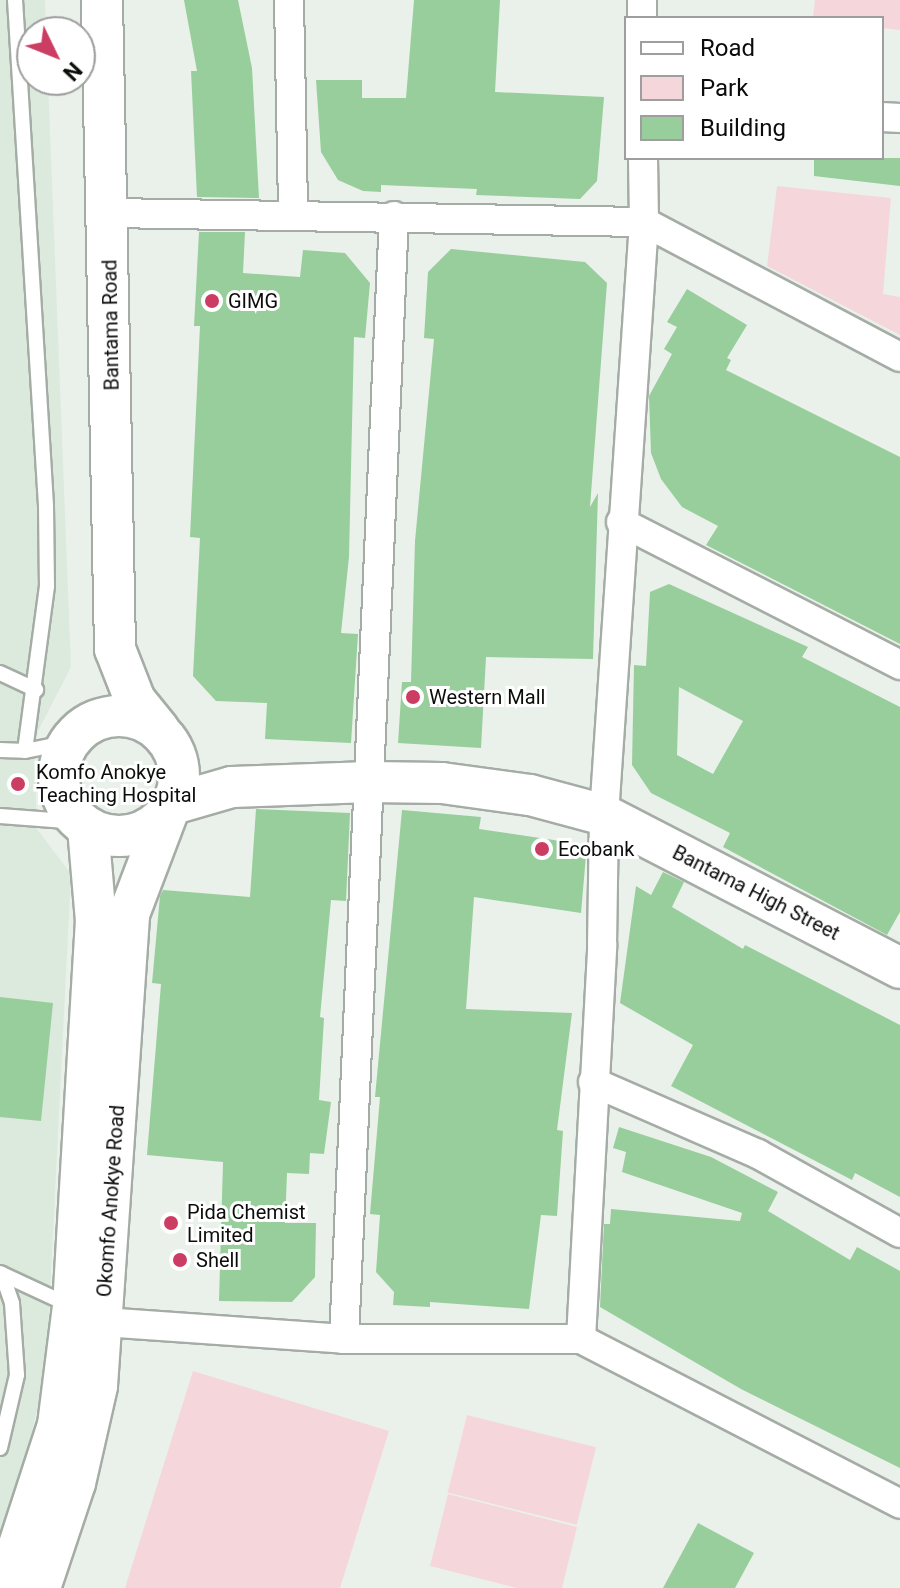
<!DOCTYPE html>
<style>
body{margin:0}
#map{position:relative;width:900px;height:1588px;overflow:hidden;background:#eaf1ea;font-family:Roboto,sans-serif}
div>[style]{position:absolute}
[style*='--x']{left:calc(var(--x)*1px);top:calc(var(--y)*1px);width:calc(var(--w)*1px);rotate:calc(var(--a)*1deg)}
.built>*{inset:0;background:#dceadd}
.green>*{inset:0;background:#f5d7db;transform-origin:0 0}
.building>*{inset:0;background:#97ce9b}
.roads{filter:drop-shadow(2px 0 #a5aca5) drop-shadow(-2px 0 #a5aca5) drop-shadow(0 2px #a5aca5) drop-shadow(0 -2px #a5aca5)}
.lane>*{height:14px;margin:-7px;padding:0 7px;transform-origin:7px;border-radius:7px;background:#fff}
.street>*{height:28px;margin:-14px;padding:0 14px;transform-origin:14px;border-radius:14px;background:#fff}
.secondary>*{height:40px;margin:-20px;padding:0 20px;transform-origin:20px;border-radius:20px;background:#fff}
.secondary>.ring{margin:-20px;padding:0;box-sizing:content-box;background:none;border:40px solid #fff;border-radius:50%}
.dots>*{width:22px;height:22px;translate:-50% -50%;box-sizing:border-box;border:4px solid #fff;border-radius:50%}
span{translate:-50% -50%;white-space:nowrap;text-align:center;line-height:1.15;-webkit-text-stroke:6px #fff;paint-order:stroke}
.poi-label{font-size:20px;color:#0b0d0b}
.left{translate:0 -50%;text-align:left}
.street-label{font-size:20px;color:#0b0d0b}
.legend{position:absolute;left:624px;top:16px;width:260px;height:144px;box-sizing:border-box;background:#fff;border:2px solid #9d9e9d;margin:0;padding:10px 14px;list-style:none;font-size:24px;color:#0b0d0b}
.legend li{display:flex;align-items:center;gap:16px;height:40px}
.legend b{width:40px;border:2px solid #9d9e9d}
.north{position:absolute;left:16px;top:16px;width:80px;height:80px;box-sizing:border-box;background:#fff;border:2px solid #9d9e9d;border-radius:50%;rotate:133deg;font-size:22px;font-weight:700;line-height:32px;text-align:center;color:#0b0d0b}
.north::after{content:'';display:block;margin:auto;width:28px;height:36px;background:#cb3d63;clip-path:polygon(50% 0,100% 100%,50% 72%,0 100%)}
</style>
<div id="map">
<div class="built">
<i style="clip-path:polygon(0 0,45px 0,46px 32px,32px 32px,32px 80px,48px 80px,71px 667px,34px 739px,37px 829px,71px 874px,46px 1374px,0 1562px)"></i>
</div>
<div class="green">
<i style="clip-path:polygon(815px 0,900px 0,900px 30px,882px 28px,882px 18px,813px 18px)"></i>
<i style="clip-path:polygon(777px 186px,891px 198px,883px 294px,900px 297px,900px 335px,767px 266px)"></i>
<i style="clip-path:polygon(193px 1371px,389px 1431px,340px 1588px,125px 1588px)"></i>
<i style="left:467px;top:1415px;width:133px;height:80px;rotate:14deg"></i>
<i style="clip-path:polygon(448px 1494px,577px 1527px,562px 1588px,517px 1588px,430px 1566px)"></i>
</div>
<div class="building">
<i style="clip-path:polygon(184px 0,238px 0,252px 68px,259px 198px,197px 197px,191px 71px,197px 71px)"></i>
<i style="clip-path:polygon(414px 0,500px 0,495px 92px,604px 97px,597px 181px,580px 199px,476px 195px,477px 189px,381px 185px,381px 192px,363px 191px,338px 180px,321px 152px,316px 80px,362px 80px,362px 98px,406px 98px)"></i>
<i style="clip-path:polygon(814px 158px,900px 158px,900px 186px,814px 176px)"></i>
<i style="clip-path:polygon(199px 232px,245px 232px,243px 273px,300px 277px,303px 250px,345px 253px,370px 283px,365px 338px,354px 337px,349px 557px,341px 633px,358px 634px,351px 743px,265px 739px,267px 703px,216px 701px,193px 676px,200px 538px,190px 537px,200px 326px,194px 326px)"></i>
<i style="clip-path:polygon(451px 249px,585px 262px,607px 283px,590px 507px,598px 493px,593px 659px,486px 657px,481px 748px,398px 743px,402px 682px,411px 682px,415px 541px,434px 339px,424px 338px,428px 272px)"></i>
<i style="clip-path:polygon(687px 289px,747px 325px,727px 358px,731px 360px,726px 370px,900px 457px,900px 644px,706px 545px,718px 526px,682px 507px,661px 479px,651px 453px,649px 396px,672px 354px,664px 349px,677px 327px,667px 322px)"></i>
<i style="clip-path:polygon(evenodd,669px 584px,808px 647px,802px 657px,900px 707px,900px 912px,887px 935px,723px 847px,730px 833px,651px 793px,632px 765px,634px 665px,646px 666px,650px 592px,669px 584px,679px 687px,743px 721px,713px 774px,677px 755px,679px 687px)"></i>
<i style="clip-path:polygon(256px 809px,350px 813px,346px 901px,331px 900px,320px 1017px,324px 1018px,319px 1100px,331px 1102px,324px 1154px,310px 1153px,309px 1174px,287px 1173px,285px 1223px,316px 1223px,315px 1277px,292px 1302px,219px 1301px,223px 1162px,147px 1155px,161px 984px,152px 983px,160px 896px,163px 890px,250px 897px)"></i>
<i style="clip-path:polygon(402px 810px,481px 817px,479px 829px,567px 842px,586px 855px,581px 913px,474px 897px,466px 1009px,572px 1013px,557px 1130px,563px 1131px,557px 1216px,541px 1215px,529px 1309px,430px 1302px,430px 1307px,393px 1305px,394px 1292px,376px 1272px,380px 1215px,370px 1214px,380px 1097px,375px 1097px)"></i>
<i style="clip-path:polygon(663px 872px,684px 882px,672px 907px,743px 949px,745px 945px,900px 1025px,900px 1197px,855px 1173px,852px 1180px,671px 1086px,693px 1045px,620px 1003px,636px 886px,651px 895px)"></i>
<i style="clip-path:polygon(0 997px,53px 1003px,41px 1121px,0 1117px)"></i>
<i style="clip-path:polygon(619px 1127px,711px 1157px,778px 1192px,768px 1211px,850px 1260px,857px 1247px,900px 1271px,900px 1468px,741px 1389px,600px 1307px,604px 1224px,610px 1224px,611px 1209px,740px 1221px,742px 1213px,622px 1172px,626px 1152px,613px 1148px)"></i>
<i style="clip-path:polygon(698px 1523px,754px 1553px,735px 1588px,663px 1588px)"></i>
</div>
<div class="roads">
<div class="lane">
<i style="--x:15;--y:0;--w:507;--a:86.49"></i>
<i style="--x:46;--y:506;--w:80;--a:89.3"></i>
<i style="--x:47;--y:586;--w:166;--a:97.6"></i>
<i style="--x:0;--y:673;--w:40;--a:25"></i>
<i style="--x:0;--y:750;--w:25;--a:2"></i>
<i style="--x:25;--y:751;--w:46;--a:-11.3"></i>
<i style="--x:0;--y:816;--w:79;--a:4.3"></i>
<i style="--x:0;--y:1273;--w:76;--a:24.9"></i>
<i style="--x:0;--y:1448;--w:75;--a:-76.9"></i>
<i style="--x:17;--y:1375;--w:72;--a:-94"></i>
<i style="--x:12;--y:1303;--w:31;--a:-109"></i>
</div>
<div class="street">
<i style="--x:289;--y:0;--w:215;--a:88.9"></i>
<i style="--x:642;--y:0;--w:18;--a:90"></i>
<i style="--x:882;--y:117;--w:18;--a:3"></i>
<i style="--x:110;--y:213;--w:534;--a:0.97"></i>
<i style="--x:644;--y:222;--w:289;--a:27.8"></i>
<i style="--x:621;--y:522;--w:314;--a:27.1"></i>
<i style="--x:593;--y:1082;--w:180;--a:23.6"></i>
<i style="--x:758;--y:1154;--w:162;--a:29.1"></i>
<i style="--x:103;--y:1322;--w:242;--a:4"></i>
<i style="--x:344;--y:1339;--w:237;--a:0"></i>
<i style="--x:581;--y:1339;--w:359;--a:27.3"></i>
<i style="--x:344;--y:1339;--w:1124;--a:-87.45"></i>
<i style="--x:581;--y:1339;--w:395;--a:-86.9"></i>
<i style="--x:602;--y:945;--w:130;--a:-89.1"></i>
<i style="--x:604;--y:815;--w:594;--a:-86.14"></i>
<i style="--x:644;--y:222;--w:64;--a:-90.9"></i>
</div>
<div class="secondary">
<i style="--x:102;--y:0;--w:649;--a:88.85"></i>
<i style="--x:115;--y:649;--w:55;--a:68.6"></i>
<i style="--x:135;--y:700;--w:38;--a:51"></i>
<i class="ring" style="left:59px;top:716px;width:80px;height:80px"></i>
<i style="--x:173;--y:804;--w:61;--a:-16.1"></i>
<i style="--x:232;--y:787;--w:137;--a:-2.1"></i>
<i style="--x:369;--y:782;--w:73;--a:0.8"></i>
<i style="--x:442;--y:783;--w:89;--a:7.8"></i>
<i style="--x:530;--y:795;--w:77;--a:15.1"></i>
<i style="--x:604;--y:815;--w:333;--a:27.3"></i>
<i style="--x:5;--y:1588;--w:171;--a:-72"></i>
<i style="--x:58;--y:1425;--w:119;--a:-82.8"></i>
<i style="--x:73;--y:1307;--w:387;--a:-86.6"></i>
<i style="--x:96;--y:921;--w:93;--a:-94.9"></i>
<i style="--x:40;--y:1588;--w:111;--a:-71.6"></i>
<i style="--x:75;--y:1483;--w:99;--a:-77.2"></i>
<i style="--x:97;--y:1386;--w:473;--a:-86.1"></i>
<i style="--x:129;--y:914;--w:107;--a:-69.2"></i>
</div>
</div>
<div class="dots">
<i style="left:212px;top:301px;background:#cb3d63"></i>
<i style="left:413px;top:697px;background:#cb3d63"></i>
<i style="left:18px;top:784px;background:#cb3d63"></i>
<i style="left:542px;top:849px;background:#cb3d63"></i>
<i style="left:171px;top:1223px;background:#cb3d63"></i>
<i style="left:180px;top:1260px;background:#cb3d63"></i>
</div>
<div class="poi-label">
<span class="left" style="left:228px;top:301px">GIMG</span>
<span class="left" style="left:429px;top:697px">Western Mall</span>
<span class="left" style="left:36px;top:784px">Komfo Anokye<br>Teaching Hospital</span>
<span class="left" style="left:558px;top:849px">Ecobank</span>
<span class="left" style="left:187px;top:1224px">Pida Chemist<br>Limited</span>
<span class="left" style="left:196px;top:1260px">Shell</span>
</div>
<div class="street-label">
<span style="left:111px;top:325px;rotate:-91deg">Bantama Road</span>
<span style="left:756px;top:893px;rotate:27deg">Bantama High Street</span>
<span style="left:111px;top:1201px;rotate:-86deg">Okomfo Anokye Road</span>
</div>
<ul class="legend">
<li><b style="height:10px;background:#fff"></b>Road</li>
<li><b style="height:22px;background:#f5d7db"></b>Park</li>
<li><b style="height:22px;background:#97ce9b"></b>Building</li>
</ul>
<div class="north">N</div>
</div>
